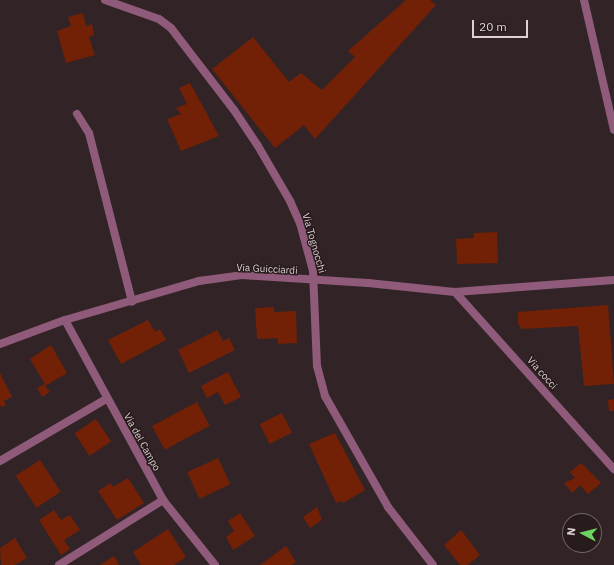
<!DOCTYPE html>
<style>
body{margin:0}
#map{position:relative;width:614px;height:565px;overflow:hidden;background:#322426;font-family:"IBM Plex Sans",sans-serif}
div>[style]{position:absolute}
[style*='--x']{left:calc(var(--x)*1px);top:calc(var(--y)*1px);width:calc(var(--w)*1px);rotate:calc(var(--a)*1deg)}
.building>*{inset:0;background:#722006;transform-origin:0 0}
.minor>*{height:8px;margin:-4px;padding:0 4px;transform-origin:4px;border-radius:4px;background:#905b7a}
span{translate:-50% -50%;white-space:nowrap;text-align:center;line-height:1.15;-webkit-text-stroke:3px #281b1c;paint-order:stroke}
.street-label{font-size:10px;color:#dcd2d3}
.north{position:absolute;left:562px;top:513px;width:40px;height:40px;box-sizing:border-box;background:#281b1c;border:1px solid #706465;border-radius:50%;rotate:277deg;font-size:11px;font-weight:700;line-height:16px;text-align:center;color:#dcd2d3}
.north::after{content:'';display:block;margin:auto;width:14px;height:18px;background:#6dd361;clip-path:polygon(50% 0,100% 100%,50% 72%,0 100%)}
.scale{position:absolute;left:472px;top:20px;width:56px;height:18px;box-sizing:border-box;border:2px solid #dcd2d3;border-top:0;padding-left:5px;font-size:12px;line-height:14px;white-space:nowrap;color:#dcd2d3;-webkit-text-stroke:3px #281b1c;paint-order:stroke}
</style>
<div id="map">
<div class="building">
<i style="clip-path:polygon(406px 0,430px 0,436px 5px,315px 139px,304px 125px,275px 148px,212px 69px,253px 37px,289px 82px,301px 73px,322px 90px,355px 57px,348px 51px)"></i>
<i style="clip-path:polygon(83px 13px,86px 26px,92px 24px,94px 35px,89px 37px,95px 55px,66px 63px,57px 31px,71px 26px,68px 17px)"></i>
<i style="clip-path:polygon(190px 83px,219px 136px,181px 151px,167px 119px,181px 114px,176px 108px,187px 104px,179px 88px)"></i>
<i style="clip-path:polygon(497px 232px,498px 263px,457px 264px,456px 239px,474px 238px,474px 233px)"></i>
<i style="clip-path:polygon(608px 305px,614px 384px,584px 386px,578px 326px,522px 329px,518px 324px,518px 312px)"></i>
<i style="clip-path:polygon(274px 307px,274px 312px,296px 311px,297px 343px,278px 344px,278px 338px,257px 339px,255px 308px)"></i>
<i style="clip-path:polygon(148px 320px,155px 332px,160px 329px,166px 340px,121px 364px,108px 340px)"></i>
<i style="clip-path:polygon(217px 330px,223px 341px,229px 338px,235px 350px,189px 373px,178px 350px)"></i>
<i style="clip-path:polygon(51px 345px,67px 373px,45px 386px,50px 392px,42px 397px,37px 388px,45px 384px,30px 359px)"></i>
<i style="clip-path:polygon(228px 372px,241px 397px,225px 405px,218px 392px,207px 398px,201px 386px)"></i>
<i style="clip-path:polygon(0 373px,12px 397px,4px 401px,6px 405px,3px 407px,0 406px)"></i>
<i style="clip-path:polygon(614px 399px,614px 411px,609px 411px,608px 400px)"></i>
<i style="left:197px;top:402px;width:27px;height:51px;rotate:62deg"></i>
<i style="left:282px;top:413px;width:22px;height:25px;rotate:63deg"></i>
<i style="left:96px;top:419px;width:27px;height:26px;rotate:56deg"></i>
<i style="clip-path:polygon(335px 433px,365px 490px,343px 503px,342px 501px,336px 503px,309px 444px)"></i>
<i style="left:218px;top:458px;width:29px;height:34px;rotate:65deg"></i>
<i style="left:40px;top:460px;width:38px;height:29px;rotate:57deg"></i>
<i style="clip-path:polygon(581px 463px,601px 483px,588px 494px,580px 485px,572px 493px,564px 483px,575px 478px,570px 472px)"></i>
<i style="clip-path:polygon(128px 478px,144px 503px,117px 520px,98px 491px,111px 483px,113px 487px)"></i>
<i style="clip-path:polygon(317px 507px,322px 520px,310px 528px,303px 517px)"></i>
<i style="clip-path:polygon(54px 510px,61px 520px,70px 515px,80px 530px,64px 540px,70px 549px,61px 555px,39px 520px)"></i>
<i style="clip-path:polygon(240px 513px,255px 536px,233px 550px,226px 537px,234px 531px,228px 521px)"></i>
<i style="clip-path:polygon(168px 529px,186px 557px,174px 565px,141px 565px,133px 552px)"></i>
<i style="clip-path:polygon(461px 530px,480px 555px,468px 565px,460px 565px,444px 545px)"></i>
<i style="clip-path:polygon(15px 538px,27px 558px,15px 565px,1px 565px,0 548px)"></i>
<i style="clip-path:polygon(286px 546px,296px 562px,291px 565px,260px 565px)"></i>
<i style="clip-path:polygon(114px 556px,119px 565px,100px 565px)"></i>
</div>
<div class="minor">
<i style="--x:105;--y:0;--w:57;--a:19.4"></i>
<i style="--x:159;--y:19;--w:15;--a:37"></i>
<i style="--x:171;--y:28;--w:103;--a:52.5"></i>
<i style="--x:234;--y:110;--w:43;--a:56.3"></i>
<i style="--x:258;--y:146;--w:64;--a:59.8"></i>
<i style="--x:290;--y:201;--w:24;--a:66"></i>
<i style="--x:300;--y:223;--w:50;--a:74.8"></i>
<i style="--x:313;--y:271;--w:95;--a:87.6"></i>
<i style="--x:317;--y:366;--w:31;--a:75"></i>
<i style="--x:325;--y:396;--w:128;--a:60.4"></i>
<i style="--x:388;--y:507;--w:73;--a:52.2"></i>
<i style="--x:584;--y:0;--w:133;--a:77"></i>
<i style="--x:77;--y:114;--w:22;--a:58"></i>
<i style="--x:89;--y:133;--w:174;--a:75.7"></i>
<i style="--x:455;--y:292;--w:238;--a:48.1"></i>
<i style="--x:65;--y:320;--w:205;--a:61.4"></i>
<i style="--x:163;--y:500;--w:83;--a:51.3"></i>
<i style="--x:0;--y:344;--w:69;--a:-20.3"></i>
<i style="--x:65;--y:320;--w:140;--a:-16.2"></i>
<i style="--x:199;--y:281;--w:43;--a:-7.9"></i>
<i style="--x:242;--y:275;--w:126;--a:3.6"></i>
<i style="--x:368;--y:283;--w:87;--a:5.9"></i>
<i style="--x:455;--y:292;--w:159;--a:-4.3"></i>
<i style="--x:0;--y:461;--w:123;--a:-30.3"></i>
<i style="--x:59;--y:565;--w:123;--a:-32"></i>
</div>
<div class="street-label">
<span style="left:314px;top:243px;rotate:74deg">Via Tognocchi</span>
<span style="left:267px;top:269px;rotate:3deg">Via Guicciardi</span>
<span style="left:542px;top:373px;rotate:48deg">Via cocci</span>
<span style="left:142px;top:442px;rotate:61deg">Via del Campo</span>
</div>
<div class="north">N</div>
<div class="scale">20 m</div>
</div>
